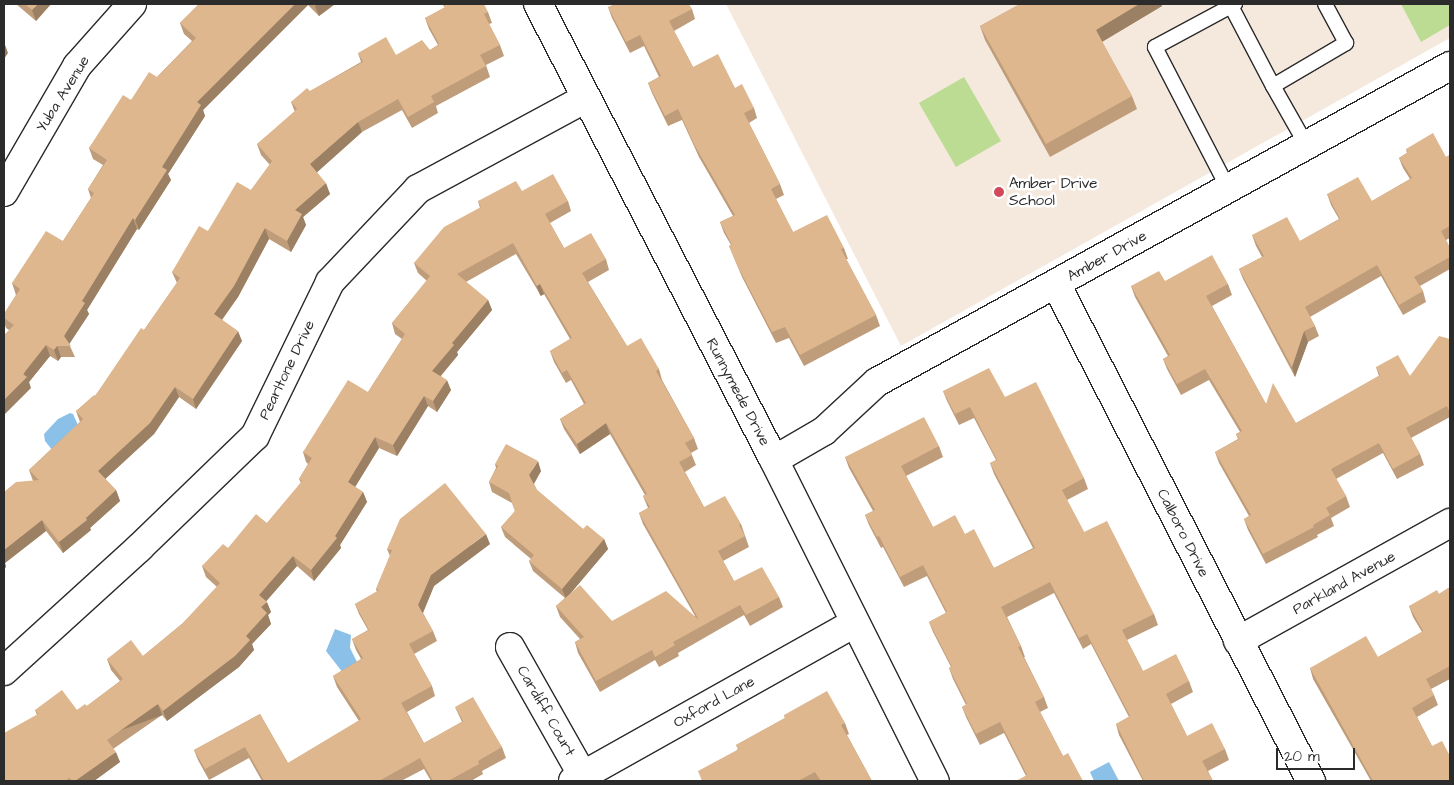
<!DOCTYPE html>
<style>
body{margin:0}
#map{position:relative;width:1454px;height:785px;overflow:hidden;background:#fff;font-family:"Architects Daughter",sans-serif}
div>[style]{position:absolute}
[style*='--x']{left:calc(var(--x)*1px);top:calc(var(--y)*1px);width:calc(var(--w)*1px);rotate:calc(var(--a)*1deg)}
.built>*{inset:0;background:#f5e9dd}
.green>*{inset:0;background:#bcdc94;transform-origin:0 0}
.water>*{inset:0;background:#8bc0e8}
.roads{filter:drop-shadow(1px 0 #2b2b2b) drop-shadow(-1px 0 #2b2b2b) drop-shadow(0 1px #2b2b2b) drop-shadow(0 -1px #2b2b2b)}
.service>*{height:14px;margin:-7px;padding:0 7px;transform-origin:7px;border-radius:7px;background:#fff}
.minor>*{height:28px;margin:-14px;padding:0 14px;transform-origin:14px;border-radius:14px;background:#fff}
.wall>*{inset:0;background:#bf9d7b}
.shaded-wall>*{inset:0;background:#9b8064;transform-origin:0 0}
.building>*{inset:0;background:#deb78f}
.dots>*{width:14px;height:14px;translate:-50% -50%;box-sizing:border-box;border:2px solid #fff;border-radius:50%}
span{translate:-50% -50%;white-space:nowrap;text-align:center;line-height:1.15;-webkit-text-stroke:5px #fff;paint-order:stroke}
.street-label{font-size:15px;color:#2b2b2b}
.poi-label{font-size:15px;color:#2b2b2b}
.left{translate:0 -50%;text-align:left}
.frame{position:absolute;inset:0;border:5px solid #2b2b2b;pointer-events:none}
.scale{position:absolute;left:1276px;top:748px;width:79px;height:22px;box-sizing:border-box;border:2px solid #2b2b2b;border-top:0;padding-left:6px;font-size:15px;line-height:18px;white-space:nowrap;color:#2b2b2b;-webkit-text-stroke:4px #fff;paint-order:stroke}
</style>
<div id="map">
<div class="built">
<i style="clip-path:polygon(726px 4px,1450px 4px,1450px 38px,901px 346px)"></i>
</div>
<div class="green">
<i style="clip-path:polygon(1401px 4px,1450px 4px,1450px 25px,1421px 42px)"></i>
<i style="left:964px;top:77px;width:74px;height:52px;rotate:60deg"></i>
</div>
<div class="water">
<i style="clip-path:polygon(70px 413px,73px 414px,78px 425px,53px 451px,45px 441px,44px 434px,58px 419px)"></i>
<i style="clip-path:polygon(335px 629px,351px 635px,350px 648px,361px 670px,347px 678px,326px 651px)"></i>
<i style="clip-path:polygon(1109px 762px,1119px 781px,1094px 781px,1090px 772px)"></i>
</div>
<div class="roads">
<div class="service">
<i style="--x:1231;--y:6;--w:90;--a:62.3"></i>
<i style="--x:1307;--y:146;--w:69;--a:-119.5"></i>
<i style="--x:1273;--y:86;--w:85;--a:-30.5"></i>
<i style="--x:1346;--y:43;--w:44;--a:-118.3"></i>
<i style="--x:1229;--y:190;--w:161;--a:-117.4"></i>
<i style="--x:1155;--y:47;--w:91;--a:-28.3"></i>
</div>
<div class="minor">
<i style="--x:538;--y:4;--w:513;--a:62.64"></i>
<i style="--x:774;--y:460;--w:359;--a:63.4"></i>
<i style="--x:4;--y:192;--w:146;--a:-59.9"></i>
<i style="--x:77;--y:66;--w:83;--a:-48.4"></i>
<i style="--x:1056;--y:284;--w:559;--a:62.84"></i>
<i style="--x:774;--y:460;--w:58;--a:-30.1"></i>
<i style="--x:824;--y:431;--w:72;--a:-42.8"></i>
<i style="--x:877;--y:382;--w:654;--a:-28.88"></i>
<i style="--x:1238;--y:641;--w:243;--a:-29.1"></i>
<i style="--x:510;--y:647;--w:148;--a:60.5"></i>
<i style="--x:4;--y:671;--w:183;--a:-42.3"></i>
<i style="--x:139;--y:548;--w:161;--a:-44"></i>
<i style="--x:255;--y:436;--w:171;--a:-64"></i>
<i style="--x:330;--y:282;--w:128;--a:-46.6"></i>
<i style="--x:418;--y:189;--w:191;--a:-28.4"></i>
<i style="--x:573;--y:781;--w:323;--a:-29.3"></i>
</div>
</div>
<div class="wall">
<i style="clip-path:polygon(16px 4px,51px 4px,36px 21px)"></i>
<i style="clip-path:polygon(199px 4px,335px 4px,319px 16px,308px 5px,203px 110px,205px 116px,168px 174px,171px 180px,139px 230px,137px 229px,87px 310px,89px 314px,69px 344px,75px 357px,61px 357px,58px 361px,50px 356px,29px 382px,31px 388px,9px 330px,6px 328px,4px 322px,4px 314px,16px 295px,12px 283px,63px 241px,91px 198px,88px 189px,103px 165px,93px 159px,89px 148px,131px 100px,157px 77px,192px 41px,184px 34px,180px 23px)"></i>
<i style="clip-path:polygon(1020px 4px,1161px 4px,1162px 6px,1102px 42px,1132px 96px,1137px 109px,1050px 157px,985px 40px,980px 26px)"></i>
<i style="clip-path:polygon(443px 5px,488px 12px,492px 23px,489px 24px,500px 45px,504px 56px,486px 65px,490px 77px,436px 106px,438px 113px,412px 128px,402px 110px,362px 132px,317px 172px,330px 194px,303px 217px,306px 225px,291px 252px,269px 239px,238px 297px,222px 320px,242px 341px,196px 409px,179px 397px,154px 434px,105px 479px,116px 490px,120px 501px,90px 528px,91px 530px,63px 553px,46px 531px,5px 563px,6px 567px,4px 569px,4px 492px,33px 481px,29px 470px,80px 422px,76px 411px,95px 396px,144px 330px,177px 283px,172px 272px,208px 231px,251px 190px,270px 165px,261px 155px,257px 144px,295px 112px,291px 102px,361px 62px,358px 53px,396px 55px,430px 50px,438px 45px,429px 29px,425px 18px,445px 8px)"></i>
<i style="clip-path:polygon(608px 7px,692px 9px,695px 19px,674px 31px,693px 67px,735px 88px,754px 108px,757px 118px,749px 123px,780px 184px,784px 195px,776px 199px,793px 232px,844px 248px,848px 259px,846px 259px,876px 315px,880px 326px,804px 366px,789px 338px,776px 343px,742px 277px,729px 246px,731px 245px,724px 233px,720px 222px,733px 216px,699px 157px,682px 120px,668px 126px,652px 93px,648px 83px,659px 77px,644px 46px,630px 53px,612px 18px)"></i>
<i style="clip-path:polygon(1406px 149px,1446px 157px,1450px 155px,1450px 238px,1446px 240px,1450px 248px,1450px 269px,1420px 286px,1423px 291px,1426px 302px,1403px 315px,1381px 276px,1310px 317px,1315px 326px,1319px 336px,1308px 342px,1295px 377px,1243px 279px,1239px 269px,1262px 257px,1256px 246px,1252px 235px,1300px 241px,1339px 219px,1331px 205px,1327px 194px,1372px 201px,1410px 179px,1403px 168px,1399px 158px,1407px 153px)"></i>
<i style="clip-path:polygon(522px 191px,568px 201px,571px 211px,550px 223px,564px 248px,606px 259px,609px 270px,588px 282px,627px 346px,659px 369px,662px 380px,694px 438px,698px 449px,691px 453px,696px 465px,685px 472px,704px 507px,741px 524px,749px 547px,723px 561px,734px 581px,779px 597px,783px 607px,750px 626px,744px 615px,678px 653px,679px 656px,659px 667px,655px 660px,600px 692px,578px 653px,575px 642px,580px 639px,560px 617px,556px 606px,565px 598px,533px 571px,529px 561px,531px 559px,505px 537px,501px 527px,515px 511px,512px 503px,492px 492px,489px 482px,496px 468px,495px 464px,541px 471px,534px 484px,537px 490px,583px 529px,604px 539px,608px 549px,570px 593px,612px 621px,695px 616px,643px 524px,639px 513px,648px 508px,643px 496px,645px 495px,610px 434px,580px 454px,564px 429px,560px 419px,584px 404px,571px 380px,566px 383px,554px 362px,550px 351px,570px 339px,544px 294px,541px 296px,516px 254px,466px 282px,488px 300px,492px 310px,457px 352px,458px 355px,441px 376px,451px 390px,437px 412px,428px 406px,397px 456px,379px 448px,355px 487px,363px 492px,367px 502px,340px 545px,341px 548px,314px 581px,297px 566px,266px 601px,271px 612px,268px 615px,271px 624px,252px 644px,254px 650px,239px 667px,167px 721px,162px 715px,113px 749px,120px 762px,94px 781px,4px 781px,37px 715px,35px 710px,77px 710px,87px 706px,120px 681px,111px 670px,107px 659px,143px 656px,183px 623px,217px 587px,206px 577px,202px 566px,228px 548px,267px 523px,301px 483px,299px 479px,308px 464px,306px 462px,303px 452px,368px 392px,402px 339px,395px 334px,392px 323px,427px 281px,418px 273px,414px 263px,480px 208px,478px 201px)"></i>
<i style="clip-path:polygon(1165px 281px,1228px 284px,1232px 295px,1212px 306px,1266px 404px,1296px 423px,1379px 376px,1376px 367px,1410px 376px,1450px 339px,1450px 417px,1411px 438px,1420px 454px,1424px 465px,1397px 479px,1383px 453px,1336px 479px,1346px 496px,1350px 507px,1331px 518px,1334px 526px,1317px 535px,1318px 537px,1266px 564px,1248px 530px,1244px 519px,1249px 516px,1219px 463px,1215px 452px,1238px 439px,1236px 434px,1240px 432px,1209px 380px,1181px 395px,1167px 369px,1163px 359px,1168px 356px,1135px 297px,1131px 286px)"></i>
<i style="clip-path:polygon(943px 391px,1005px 397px,1084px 478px,1088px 489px,1067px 500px,1084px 532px,1154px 614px,1158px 625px,1127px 640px,1143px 671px,1189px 681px,1193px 692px,1171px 704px,1187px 736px,1225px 749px,1229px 760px,1208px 771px,1213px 781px,1143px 781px,1119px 735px,1116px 724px,1129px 717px,1091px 644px,1083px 649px,1054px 593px,1007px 617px,1021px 646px,1025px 657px,1024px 657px,1044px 697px,1048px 708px,1040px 712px,1063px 756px,1026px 776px,1004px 733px,980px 745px,966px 717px,962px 707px,966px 705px,953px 679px,949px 668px,951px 667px,933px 632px,929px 622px,946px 613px,927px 576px,904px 587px,883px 547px,881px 548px,869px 525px,865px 515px,873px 511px,849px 468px,845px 457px,939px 446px,943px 457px,906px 476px,933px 527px,965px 534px,994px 568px,1033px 548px,994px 474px,990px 463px,996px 460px,974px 418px,959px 425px,947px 401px)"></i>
<i style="clip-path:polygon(490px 544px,434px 586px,423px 613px,433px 631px,437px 641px,414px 654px,432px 686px,435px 696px,407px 712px,424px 743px,462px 722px,455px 707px,502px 747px,506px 758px,482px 771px,483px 774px,471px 781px,431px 781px,424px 769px,401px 781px,262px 781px,249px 758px,209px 780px,198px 760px,194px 750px,260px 714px,288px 763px,359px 721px,337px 687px,333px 676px,361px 659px,356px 650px,352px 639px,368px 630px,359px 614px,355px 604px,377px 592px,376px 589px,390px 556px,387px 549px)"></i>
<i style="clip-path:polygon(1450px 587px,1450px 679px,1431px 689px,1434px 695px,1438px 705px,1417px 717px,1450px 781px,1371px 781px,1313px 679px,1310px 668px,1378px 657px,1422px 632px,1413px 617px,1409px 606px,1439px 594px)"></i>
<i style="clip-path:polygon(784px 715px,845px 723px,849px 734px,847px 735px,872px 781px,702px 781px,738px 749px,736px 745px,785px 718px)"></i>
</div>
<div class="shaded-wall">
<i style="clip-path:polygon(38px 4px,51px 4px,36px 21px,32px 10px)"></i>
<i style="clip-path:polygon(295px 4px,308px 4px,308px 5px,203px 110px,205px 116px,168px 174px,171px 180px,139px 230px,135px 220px,162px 167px,197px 102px)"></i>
<i style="clip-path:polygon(318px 4px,335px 4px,319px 16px,315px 6px)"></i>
<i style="clip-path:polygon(1139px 4px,1161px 4px,1162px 6px,1100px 43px,1096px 30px)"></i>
<i style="clip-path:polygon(4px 42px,8px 53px,4px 59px)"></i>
<i style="clip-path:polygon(358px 122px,362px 132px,314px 175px,310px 164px)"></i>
<i style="clip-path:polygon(326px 183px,330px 194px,303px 217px,306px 225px,291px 252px,287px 241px,295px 210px)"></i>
<i style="clip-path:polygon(133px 218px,137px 229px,87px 310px,89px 314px,68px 346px,64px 336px,82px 301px)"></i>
<i style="clip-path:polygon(265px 228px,269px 239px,238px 297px,218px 325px,214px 314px)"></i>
<i style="left:540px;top:284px;width:11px;height:4px;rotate:68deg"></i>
<i style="clip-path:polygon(488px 300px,492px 310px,457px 352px,458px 355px,436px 381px,432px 371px,452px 343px)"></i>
<i style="clip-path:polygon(238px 331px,242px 341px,196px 409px,193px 399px)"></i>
<i style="clip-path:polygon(1304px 331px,1308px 342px,1295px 377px,1292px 367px)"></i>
<i style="clip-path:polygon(46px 345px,50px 356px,29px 382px,31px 388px,4px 415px,4px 400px,23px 374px)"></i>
<i style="clip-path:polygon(57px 346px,61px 357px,58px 361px,54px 350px)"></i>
<i style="clip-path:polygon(447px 380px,451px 390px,437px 412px,433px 401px)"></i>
<i style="clip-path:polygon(175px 387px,179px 397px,154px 434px,102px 482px,98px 471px)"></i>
<i style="clip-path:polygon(424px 396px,428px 406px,397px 456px,393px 445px)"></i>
<i style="clip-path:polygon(606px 423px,610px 434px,580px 454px,577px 444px)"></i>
<i style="clip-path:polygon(375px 437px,379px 448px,352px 492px,348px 482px)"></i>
<i style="clip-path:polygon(538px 461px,541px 471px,533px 485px,529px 475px)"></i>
<i style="clip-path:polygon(116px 490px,120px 501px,90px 528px,91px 530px,63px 553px,59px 542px)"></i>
<i style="clip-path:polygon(363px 492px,367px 502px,340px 545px,341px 548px,314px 581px,311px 570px,335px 536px)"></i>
<i style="clip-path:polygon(42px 520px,46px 531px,5px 563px,6px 567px,4px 569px,4px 550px)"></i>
<i style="clip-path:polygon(486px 534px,490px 544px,434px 586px,422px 615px,418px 605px,431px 575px)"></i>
<i style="clip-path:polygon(604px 539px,608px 549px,566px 599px,562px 589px)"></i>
<i style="clip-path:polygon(293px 556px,297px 566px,263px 605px,259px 595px)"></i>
<i style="clip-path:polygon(267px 602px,271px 612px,268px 615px,271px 624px,252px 644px,254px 650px,239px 667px,167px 721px,163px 711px,246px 636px,261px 607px)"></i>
<i style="left:158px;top:704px;width:12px;height:62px;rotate:70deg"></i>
<i style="clip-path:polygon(116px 752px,120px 762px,94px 781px,75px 781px)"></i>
</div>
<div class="building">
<i style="clip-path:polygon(25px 4px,38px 4px,32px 10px)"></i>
<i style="clip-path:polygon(199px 4px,295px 4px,197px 102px,201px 105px,162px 167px,167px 170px,135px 220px,133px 218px,82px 301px,85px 303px,64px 336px,71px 346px,57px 346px,54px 350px,46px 345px,23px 374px,27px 377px,4px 400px,4px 335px,14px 325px,4px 318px,4px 314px,20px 289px,12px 283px,46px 231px,63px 241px,94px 193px,88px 189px,107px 160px,89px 148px,123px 95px,131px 100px,149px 72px,157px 77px,196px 38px,180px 23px)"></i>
<i style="clip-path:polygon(446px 4px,484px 4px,488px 12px,484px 14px,500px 45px,480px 55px,486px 66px,431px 96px,434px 102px,408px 117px,398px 99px,358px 122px,310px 164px,326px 183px,295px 210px,302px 214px,287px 241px,265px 228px,234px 286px,214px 314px,238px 331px,193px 399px,175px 387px,150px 423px,98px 471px,116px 490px,86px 518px,87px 520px,59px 542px,42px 520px,4px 550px,4px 492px,16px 482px,39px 480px,29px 470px,83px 419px,76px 411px,94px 395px,95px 396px,141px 328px,144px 330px,180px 278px,172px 272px,199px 226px,208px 231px,237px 182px,251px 190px,272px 161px,257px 144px,297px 109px,291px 102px,307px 88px,310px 91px,363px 62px,358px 53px,386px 37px,396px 55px,422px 40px,430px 50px,439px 44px,425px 18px,445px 7px,443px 5px)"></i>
<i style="clip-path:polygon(615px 4px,689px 4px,692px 9px,669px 21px,693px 67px,718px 54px,735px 88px,742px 84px,754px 108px,744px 113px,780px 184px,771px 189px,793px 232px,827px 215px,844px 248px,841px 249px,876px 315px,800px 355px,785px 327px,772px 332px,738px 267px,729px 246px,732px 245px,720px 222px,735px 215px,695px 146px,678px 109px,665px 116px,648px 83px,661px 76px,640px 35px,626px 42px,608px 7px)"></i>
<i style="clip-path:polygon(1020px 4px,1139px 4px,1096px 30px,1132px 96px,1046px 144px,980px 26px)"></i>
<i style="clip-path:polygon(1433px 133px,1446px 157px,1450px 155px,1450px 226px,1441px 231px,1450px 248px,1450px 257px,1414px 277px,1423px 291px,1399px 305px,1377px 265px,1305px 307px,1315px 326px,1304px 331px,1292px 367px,1239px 269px,1264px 256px,1252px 235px,1287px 217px,1300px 241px,1340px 219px,1327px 194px,1358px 177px,1372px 201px,1412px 178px,1399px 158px,1408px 152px,1406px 149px)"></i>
<i style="clip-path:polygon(553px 174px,568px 201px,545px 214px,564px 248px,591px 233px,606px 259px,582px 273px,627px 346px,641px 338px,659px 369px,656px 371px,694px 438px,685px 443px,692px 455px,679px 462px,704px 507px,725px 496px,741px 524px,739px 525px,745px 536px,718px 551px,734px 581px,762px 567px,779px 597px,746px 615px,740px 605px,673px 642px,675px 645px,655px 657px,652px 650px,596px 681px,575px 642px,584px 637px,556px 606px,580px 585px,612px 621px,666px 591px,699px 620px,639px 513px,650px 507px,643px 496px,647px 494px,606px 423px,577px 444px,560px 419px,586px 403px,567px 370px,562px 373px,550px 351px,572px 338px,540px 284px,537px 286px,513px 243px,457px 274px,488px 300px,452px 343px,454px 345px,432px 371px,447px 380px,433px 401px,424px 396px,393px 445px,375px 437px,348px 482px,363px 492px,335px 536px,337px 538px,311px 570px,293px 556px,259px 595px,267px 602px,261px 607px,267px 613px,246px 636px,250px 640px,235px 656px,163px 711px,158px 704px,107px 740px,116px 752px,75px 781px,72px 781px,70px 778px,64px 781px,4px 781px,4px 733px,38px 714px,35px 710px,62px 690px,77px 710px,85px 704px,87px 706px,123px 679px,107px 659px,131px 640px,143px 656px,183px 623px,220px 583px,202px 566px,223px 544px,228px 548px,256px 514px,267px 523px,302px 481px,299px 479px,312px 458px,303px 452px,348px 380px,368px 392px,405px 334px,392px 323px,430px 276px,414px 263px,444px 227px,481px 207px,478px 201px,516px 181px,522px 191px)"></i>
<i style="clip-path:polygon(1212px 255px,1228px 284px,1206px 296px,1266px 404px,1273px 383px,1296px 423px,1380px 375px,1376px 367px,1398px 355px,1410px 376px,1439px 336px,1450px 339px,1450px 413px,1447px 406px,1406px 428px,1420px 454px,1393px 469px,1379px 443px,1331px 469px,1346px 496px,1326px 508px,1330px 515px,1313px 525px,1314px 527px,1263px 554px,1244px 519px,1251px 515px,1215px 452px,1239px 439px,1236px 434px,1242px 431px,1205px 369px,1177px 384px,1163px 359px,1170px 355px,1131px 286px,1159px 271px,1165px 281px)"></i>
<i style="clip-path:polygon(989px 368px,1005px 397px,1036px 382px,1084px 478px,1062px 490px,1084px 532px,1107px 521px,1154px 614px,1122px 630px,1143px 671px,1176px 654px,1189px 681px,1166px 694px,1187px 736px,1212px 723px,1225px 749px,1202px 761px,1213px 781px,1144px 781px,1116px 724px,1130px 716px,1087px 634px,1079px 638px,1050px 582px,1001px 607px,1021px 646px,1018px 647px,1044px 697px,1035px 702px,1063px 756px,1068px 753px,1083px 781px,1016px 781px,1027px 775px,1000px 722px,976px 734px,962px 707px,967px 704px,949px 668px,952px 667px,929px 622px,947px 612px,923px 565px,900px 577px,879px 536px,877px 537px,865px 515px,875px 510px,845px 457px,924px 417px,939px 446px,901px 466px,933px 527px,955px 515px,965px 534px,974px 529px,994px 568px,1035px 548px,990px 463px,997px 460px,970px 407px,955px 414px,943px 391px)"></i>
<i style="clip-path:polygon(506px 444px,538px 461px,529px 475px,537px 490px,583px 529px,587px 525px,604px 539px,562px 589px,529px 561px,534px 555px,501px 527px,515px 511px,509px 493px,489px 482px,498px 466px,495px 464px)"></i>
<i style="clip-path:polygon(445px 483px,486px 534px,431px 575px,418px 605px,433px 631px,409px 644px,432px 686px,401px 703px,424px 743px,463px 721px,455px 707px,473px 697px,502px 747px,478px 761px,479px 764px,448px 781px,433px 781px,420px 758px,379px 781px,264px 781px,245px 747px,205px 769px,194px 750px,260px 714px,288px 763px,361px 719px,333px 676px,363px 658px,352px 639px,369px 630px,355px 604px,379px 590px,376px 589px,392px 550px,387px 549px,400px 519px)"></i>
<i style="clip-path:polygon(1450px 587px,1450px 666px,1426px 679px,1434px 695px,1412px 708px,1432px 746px,1442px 741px,1450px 756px,1450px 781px,1373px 781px,1310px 668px,1366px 636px,1378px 657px,1423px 631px,1409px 606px,1437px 590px,1439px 594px)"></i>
<i style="clip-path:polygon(827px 691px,845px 723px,841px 725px,872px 781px,821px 781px,815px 772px,798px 781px,702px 781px,698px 771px,739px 749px,736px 745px,785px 718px,784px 715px)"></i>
</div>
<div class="dots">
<i style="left:999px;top:192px;background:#d1495b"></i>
</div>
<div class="street-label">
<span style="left:63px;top:94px;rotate:-58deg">Yuba Avenue</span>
<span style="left:1107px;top:256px;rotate:-29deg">Amber Drive</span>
<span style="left:287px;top:370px;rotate:-64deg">Pearltone Drive</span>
<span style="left:738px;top:392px;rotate:62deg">Runnymede Drive</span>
<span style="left:1183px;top:533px;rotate:63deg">Calboro Drive</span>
<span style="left:1344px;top:583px;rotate:-29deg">Parkland Avenue</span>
<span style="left:714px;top:702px;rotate:-29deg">Oxford Lane</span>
<span style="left:546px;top:711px;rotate:60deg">Cardiff Court</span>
</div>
<div class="poi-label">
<span class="left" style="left:1009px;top:192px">Amber Drive<br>School</span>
</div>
<div class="frame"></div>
<div class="scale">20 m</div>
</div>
